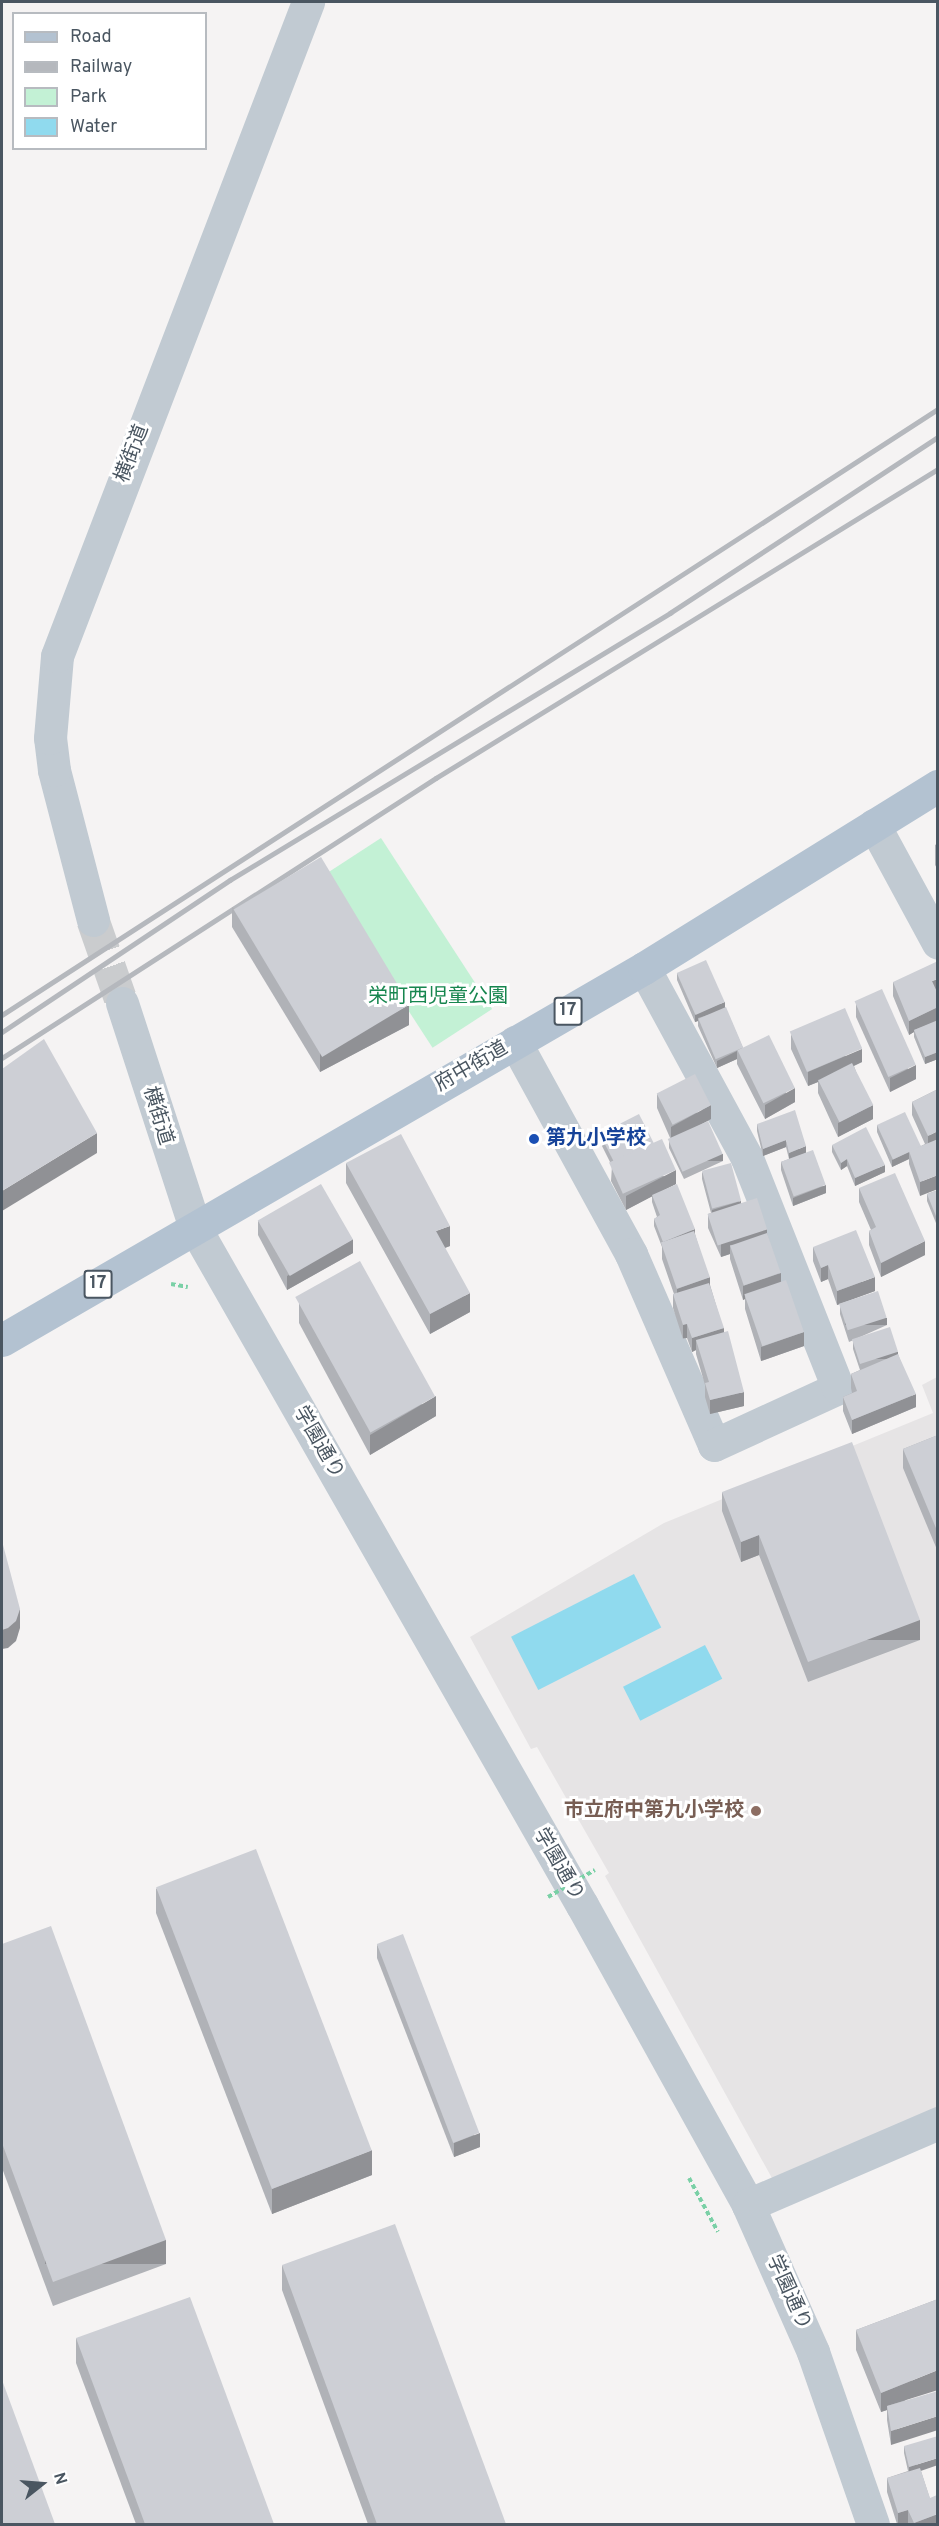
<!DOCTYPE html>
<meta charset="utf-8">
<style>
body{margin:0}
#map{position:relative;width:939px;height:2526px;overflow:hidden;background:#f5f3f3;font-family:Overpass,"Noto Sans JP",sans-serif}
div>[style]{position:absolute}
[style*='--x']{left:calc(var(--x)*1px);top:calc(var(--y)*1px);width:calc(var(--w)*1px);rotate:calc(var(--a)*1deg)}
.education>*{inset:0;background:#e6e4e5}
.green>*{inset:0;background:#c3f1d5;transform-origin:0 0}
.water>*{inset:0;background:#90daee;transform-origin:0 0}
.minor-tunnel>*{height:33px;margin-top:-16.5px;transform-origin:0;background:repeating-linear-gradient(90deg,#caccce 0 33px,transparent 0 49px)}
.path>*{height:4px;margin-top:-2px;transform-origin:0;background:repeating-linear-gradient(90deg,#7ad0a6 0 4.5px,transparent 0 7.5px)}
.minor>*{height:33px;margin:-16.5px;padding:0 16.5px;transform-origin:16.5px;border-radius:16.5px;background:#c1cad2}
.major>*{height:33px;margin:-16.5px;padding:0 16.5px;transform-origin:16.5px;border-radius:16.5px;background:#b3c2d1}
.rail>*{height:4.5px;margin:-2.25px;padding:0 2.25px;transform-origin:2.25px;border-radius:2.25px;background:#b5b8bd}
.path-bridge>*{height:4px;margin-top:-2px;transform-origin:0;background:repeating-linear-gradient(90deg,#7ad0a6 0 4.5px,transparent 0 7.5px)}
.wall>*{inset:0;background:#b0b2b7}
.shaded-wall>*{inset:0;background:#909195;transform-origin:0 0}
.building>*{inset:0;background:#cdcfd5;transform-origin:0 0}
.dots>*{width:16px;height:16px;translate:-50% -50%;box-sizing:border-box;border:3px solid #fff;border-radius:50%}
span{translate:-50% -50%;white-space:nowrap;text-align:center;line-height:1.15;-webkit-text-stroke:6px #fff;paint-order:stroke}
.shield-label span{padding:2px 4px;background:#fff;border:2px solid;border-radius:4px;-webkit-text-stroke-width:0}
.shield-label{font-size:18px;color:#4a5661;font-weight:700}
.street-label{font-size:20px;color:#4a5661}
.park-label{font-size:20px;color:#17864f}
.transit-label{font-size:20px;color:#164399;font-weight:700}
.left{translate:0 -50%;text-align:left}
.education-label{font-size:20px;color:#785e54;font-weight:700}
.right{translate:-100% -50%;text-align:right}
.frame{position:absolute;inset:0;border:3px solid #4a5661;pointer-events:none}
.legend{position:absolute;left:12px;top:12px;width:195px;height:138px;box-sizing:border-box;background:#fff;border:2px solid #b7bbc0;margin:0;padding:8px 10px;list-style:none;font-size:18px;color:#4a5661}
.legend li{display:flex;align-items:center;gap:12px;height:30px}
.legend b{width:30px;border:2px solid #b7bbc0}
.north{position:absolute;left:12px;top:2454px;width:60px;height:60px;-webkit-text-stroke:4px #fff;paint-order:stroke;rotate:73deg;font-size:16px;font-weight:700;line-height:24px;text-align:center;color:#4a5661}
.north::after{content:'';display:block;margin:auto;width:21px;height:27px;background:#4a5661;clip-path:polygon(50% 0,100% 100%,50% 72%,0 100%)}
</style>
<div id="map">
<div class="education">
<i style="clip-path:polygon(937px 1377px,937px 2112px,773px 2180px,605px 1876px,609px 1873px,537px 1747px,531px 1749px,470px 1637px,664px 1523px,933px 1413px,922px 1385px)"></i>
</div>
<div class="green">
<i style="left:381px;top:838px;width:204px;height:71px;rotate:57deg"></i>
</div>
<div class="water">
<i style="left:634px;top:1574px;width:60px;height:138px;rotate:63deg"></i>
<i style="left:705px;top:1645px;width:38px;height:92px;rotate:63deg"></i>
</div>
<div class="minor-tunnel">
<i style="--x:93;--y:920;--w:88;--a:70.7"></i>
</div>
<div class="path">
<i style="--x:171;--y:1284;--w:17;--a:10"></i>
<i style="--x:689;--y:2178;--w:61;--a:61.8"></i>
</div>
<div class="minor">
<i style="--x:874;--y:825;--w:134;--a:61.5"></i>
<i style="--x:93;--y:920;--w:155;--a:-104.6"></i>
<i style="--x:54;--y:770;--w:32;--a:-97"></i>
<i style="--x:50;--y:738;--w:82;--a:-85.1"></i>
<i style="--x:57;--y:656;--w:701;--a:-69"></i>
<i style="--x:122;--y:1003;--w:237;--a:72"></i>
<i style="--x:195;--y:1228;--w:780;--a:60.25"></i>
<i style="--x:582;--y:1905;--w:343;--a:61"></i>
<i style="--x:748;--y:2205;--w:161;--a:66.1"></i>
<i style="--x:813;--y:2352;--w:182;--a:70.8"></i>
<i style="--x:515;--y:1042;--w:242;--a:61.3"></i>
<i style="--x:631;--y:1254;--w:208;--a:66.5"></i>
<i style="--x:714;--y:1445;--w:136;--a:-24.7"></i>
<i style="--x:838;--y:1388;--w:247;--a:-111.6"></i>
<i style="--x:747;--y:1158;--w:216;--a:-118.5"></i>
<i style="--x:748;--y:2205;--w:207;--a:-23.3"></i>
</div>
<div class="major">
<i style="--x:2;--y:1340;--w:742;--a:-30.09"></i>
<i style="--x:644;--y:968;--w:346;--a:-31.8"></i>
</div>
<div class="rail">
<i style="--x:2;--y:1015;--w:1115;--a:-32.92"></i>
<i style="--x:2;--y:1032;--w:274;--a:-33.7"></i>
<i style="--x:230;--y:880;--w:515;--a:-31.25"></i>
<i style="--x:670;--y:613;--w:321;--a:-33.3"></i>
<i style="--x:2;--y:1058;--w:516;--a:-32.83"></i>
<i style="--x:436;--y:778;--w:589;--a:-31.61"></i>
</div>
<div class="path-bridge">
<i style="--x:548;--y:1897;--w:54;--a:-29.9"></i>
</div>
<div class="wall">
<i style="clip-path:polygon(938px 843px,938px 870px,935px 865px,935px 845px)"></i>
<i style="clip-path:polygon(232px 907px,409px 1025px,320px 1072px,232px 927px)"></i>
<i style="clip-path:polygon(677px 973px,725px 1007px,743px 1048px,795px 1102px,765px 1119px,737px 1064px,737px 1059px,717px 1068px,698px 1026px,698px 1021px,695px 1022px,677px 980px)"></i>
<i style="clip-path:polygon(893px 982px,937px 993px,938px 1059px,925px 1064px,914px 1037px,914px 1032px,909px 1035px,893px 996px)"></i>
<i style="clip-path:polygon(856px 1003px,916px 1079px,890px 1092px,856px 1017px)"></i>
<i style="clip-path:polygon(791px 1035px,862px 1062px,854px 1066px,873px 1119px,838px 1137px,818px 1093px,818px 1082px,808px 1086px,791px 1049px)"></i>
<i style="clip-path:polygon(938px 1089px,920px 1196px,909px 1164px,909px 1159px,892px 1167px,877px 1132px,877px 1125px,921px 1146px,925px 1144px,912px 1115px,912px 1102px)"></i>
<i style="clip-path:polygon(657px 1094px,711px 1119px,698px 1126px,723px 1161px,684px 1179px,669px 1148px,669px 1141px,671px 1140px,657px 1108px)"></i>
<i style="clip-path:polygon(757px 1124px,806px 1153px,826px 1193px,793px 1206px,781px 1170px,781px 1162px,789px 1159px,786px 1147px,763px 1156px,757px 1131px)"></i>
<i style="clip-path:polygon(600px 1135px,676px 1184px,663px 1190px,695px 1234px,724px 1332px,744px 1406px,710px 1414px,705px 1397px,705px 1385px,696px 1354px,696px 1350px,692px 1352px,687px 1338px,683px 1339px,673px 1308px,673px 1294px,674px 1294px,662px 1259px,662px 1247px,654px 1226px,654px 1219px,657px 1217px,652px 1202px,652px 1196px,626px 1210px,611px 1181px,612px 1166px,600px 1142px)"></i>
<i style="clip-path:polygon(832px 1145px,885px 1172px,855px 1186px,847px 1166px,841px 1170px,832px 1152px)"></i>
<i style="clip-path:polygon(346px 1163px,450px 1246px,445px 1248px,470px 1312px,430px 1334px,346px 1183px)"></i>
<i style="clip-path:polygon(702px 1172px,741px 1203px,767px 1233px,781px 1281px,804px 1346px,761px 1361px,745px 1309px,745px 1299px,743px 1300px,730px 1259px,730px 1254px,721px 1257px,708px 1228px,708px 1214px,711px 1213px,702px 1179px)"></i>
<i style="clip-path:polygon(859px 1188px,925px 1255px,881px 1277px,869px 1245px,869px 1231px,871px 1230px,859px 1202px)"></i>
<i style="clip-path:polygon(938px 1190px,938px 1228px,927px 1201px,927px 1194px)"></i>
<i style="clip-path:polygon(258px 1221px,353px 1253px,287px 1290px,258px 1235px)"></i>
<i style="clip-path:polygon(813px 1247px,875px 1291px,837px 1305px,828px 1279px,821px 1282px,813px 1261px)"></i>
<i style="clip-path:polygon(299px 1303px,436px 1416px,370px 1455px,299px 1323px)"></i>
<i style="clip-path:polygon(840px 1307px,887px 1325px,849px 1342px,840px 1314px)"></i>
<i style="clip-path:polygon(853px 1341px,898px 1354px,916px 1407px,852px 1434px,843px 1411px,843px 1397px,852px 1393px,851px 1388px,851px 1374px,860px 1370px,853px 1349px)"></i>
<i style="clip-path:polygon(938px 1435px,938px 1552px,903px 1468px,903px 1449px)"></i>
<i style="clip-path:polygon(722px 1492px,920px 1640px,808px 1682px,759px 1555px,741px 1562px,722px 1511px)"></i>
<i style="clip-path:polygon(156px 1888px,372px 2175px,272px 2214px,156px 1913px)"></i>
<i style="clip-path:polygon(2px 1944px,166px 2264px,53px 2306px,2px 2168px)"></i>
<i style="clip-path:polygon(377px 1944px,480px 2147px,454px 2157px,377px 1958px)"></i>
<i style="clip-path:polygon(282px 2265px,506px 2524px,368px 2524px,282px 2290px)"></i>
<i style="clip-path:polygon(938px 2299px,891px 2445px,887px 2420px,887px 2410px,881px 2412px,856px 2350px,856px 2330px)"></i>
<i style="clip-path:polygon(76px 2338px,274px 2524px,136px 2524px,76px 2363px)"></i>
<i style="clip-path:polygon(904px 2446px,921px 2471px,938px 2524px,897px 2524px,887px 2492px,887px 2478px,908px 2471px,904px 2453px)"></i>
</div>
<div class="shaded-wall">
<i style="clip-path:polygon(938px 979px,938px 993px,932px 995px,932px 981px)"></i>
<i style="clip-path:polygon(725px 1002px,725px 1010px,698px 1018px,698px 1021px,695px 1022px,695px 1014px)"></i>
<i style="clip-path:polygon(409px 1005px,409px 1025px,320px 1072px,320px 1052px)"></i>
<i style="clip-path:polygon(938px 1007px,938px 1021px,914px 1030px,914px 1032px,909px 1035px,909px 1021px)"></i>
<i style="clip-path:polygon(862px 1049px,862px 1062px,819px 1082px,818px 1079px,818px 1082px,808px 1086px,808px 1072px)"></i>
<i style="clip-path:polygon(737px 1051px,737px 1059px,717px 1068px,717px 1061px)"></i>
<i style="clip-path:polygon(938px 1052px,938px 1059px,925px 1064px,925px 1057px)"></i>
<i style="clip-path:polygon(916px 1065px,916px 1079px,890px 1092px,890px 1078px)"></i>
<i style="clip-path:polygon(795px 1088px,795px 1102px,765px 1119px,765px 1105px)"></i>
<i style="clip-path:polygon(711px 1105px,711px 1119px,671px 1141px,671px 1127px)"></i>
<i style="clip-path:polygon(873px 1105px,873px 1119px,838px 1137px,838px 1123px)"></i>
<i style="clip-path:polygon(938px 1131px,938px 1145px,928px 1150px,928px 1136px)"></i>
<i style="clip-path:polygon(97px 1133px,97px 1153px,2px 1211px,2px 1191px)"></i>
<i style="clip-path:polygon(786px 1140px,786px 1147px,763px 1156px,763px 1149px)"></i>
<i style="clip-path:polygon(806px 1146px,806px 1153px,789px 1160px,789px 1153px)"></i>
<i style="clip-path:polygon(909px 1152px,909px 1159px,892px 1167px,892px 1160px)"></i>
<i style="left:723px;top:1154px;width:7px;height:43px;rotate:90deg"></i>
<i style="clip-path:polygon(847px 1159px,847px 1166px,841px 1170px,841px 1163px)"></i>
<i style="clip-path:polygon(885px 1165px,885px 1172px,855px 1186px,855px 1178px)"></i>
<i style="clip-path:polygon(676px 1170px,676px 1184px,626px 1210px,626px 1196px)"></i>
<i style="clip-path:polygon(938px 1175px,938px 1189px,920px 1196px,920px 1182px)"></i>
<i style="clip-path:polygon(826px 1185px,826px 1193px,793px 1206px,793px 1198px)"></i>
<i style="clip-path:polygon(741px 1201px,741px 1209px,712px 1218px,712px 1210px)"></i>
<i style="clip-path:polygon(450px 1226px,450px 1246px,436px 1251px,436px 1231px)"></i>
<i style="clip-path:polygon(695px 1229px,695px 1236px,663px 1249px,663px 1242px)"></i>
<i style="clip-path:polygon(767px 1229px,767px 1243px,730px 1245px,730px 1254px,721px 1257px,721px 1243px)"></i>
<i style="clip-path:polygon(353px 1239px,353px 1253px,287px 1290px,287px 1276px)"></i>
<i style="clip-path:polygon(925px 1241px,925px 1255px,881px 1277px,881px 1263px)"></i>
<i style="clip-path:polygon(828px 1265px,828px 1279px,821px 1282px,821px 1268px)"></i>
<i style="clip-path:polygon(781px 1273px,781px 1287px,745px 1295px,745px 1299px,743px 1300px,743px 1286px)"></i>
<i style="clip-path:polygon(710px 1277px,710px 1291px,677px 1303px,677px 1289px)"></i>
<i style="clip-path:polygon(875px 1277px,875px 1291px,837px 1305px,837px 1291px)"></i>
<i style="clip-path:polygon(470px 1293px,470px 1312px,430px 1334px,430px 1314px)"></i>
<i style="left:887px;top:1318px;width:7px;height:42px;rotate:90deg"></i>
<i style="left:687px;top:1324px;width:14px;height:4px;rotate:90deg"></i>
<i style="clip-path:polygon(724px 1328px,724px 1342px,696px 1340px,696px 1350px,692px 1352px,692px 1338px)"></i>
<i style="clip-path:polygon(804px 1332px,804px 1346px,761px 1361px,761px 1347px)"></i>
<i style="left:898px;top:1352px;width:7px;height:39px;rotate:90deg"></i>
<i style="clip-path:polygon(744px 1392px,744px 1406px,710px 1414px,710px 1400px)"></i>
<i style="clip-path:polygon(916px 1394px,916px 1407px,852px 1434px,852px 1420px)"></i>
<i style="clip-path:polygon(436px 1396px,436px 1416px,370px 1455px,370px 1435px)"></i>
<i style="clip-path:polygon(759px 1535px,759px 1555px,741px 1562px,741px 1542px)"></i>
<i style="clip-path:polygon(20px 1609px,20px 1628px,16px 1641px,8px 1648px,2px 1649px,2px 1630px)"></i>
<i style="left:920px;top:1620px;width:20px;height:120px;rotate:90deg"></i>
<i style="clip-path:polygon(480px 2133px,480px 2147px,454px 2157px,454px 2143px)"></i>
<i style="clip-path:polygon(372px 2150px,372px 2175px,272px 2214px,272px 2189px)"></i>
<i style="left:166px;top:2240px;width:24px;height:121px;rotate:90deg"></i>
<i style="clip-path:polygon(938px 2370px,938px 2390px,887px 2406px,887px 2410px,881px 2412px,881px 2393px)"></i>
<i style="clip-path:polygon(938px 2416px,938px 2430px,891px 2445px,891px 2431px)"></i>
<i style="clip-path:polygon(938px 2458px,938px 2465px,909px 2475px,909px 2467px)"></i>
<i style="clip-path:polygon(908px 2510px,908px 2524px,898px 2524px,898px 2513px)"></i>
<i style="clip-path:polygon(938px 2514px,938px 2524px,914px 2524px,914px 2523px)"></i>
</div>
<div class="building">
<i style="left:321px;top:857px;width:172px;height:102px;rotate:59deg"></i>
<i style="left:706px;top:960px;width:46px;height:32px;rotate:66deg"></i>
<i style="clip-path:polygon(938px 961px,938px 979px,932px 981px,938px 994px,938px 1007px,909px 1021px,893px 982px)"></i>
<i style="left:882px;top:989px;width:83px;height:30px;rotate:66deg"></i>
<i style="left:726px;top:1007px;width:44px;height:30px;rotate:67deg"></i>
<i style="left:845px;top:1008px;width:44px;height:60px;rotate:67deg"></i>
<i style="clip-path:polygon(938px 1020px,938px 1052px,925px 1057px,914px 1030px)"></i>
<i style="left:769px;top:1035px;width:59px;height:35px;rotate:64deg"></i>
<i style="clip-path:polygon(44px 1039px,97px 1133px,2px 1191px,2px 1069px)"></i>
<i style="left:852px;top:1063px;width:47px;height:38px;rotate:63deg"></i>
<i style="left:695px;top:1074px;width:35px;height:43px;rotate:63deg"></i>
<i style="clip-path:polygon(938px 1089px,938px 1131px,928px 1136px,912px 1102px)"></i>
<i style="clip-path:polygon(795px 1110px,806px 1146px,789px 1153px,786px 1140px,763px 1149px,757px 1124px)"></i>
<i style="left:905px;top:1112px;width:38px;height:31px;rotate:65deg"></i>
<i style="left:639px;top:1114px;width:33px;height:44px;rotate:63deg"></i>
<i style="left:708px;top:1121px;width:36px;height:44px;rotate:66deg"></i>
<i style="clip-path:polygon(866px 1127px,885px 1165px,855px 1178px,847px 1159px,841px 1163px,832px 1145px)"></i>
<i style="clip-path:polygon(401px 1134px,450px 1226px,436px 1231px,470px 1293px,430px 1314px,346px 1163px)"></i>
<i style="left:662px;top:1139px;width:34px;height:58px;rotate:66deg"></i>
<i style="clip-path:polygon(938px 1139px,938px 1175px,920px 1182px,909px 1151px)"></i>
<i style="left:813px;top:1150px;width:37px;height:34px;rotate:70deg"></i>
<i style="left:731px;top:1163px;width:39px;height:30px;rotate:75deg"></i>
<i style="clip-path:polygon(895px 1173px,925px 1241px,881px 1263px,869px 1231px,876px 1227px,859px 1188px)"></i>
<i style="left:321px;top:1184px;width:64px;height:73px;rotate:60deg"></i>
<i style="clip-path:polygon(677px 1184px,695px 1229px,663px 1242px,654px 1219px,660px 1215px,652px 1195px)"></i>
<i style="clip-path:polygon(938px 1190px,938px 1221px,927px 1194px)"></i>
<i style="left:757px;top:1198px;width:33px;height:52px;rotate:72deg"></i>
<i style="clip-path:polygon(856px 1230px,875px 1277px,837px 1291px,828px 1265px,821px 1268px,813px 1247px)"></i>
<i style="left:694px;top:1231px;width:49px;height:35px;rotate:71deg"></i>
<i style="left:767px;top:1233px;width:42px;height:39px;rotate:71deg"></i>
<i style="left:360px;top:1261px;width:155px;height:74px;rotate:61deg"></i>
<i style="left:786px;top:1280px;width:55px;height:44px;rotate:71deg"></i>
<i style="clip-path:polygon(709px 1283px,724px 1328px,692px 1338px,687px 1324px,683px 1325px,673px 1294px)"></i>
<i style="left:878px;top:1291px;width:28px;height:41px;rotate:72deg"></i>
<i style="left:890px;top:1327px;width:26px;height:40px;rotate:72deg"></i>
<i style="clip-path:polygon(728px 1331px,744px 1392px,710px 1400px,705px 1383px,709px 1382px,696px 1340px)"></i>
<i style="clip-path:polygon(898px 1354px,916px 1394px,852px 1420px,843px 1397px,857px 1391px,851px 1374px)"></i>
<i style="clip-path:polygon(938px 1435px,938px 1533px,903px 1449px)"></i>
<i style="clip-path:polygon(852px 1442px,920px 1620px,808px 1662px,759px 1535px,741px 1542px,722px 1492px)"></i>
<i style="clip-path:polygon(2px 1541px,20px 1609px,16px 1621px,8px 1628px,2px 1630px)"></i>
<i style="left:256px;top:1849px;width:323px;height:107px;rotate:69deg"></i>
<i style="clip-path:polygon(51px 1926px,166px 2240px,53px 2282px,2px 2143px,2px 1944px)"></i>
<i style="left:403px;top:1934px;width:213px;height:28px;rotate:69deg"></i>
<i style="clip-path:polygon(395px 2224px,506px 2524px,377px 2524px,282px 2265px)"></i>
<i style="clip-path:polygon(190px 2297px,274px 2524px,145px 2524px,76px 2338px)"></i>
<i style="clip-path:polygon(938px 2299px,938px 2370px,881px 2393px,856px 2330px)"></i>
<i style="clip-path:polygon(2px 2380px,55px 2524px,2px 2524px)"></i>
<i style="clip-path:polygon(938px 2391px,938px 2416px,891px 2431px,887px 2406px)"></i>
<i style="clip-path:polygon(938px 2436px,938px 2458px,909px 2467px,904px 2446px)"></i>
<i style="clip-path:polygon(920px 2468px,930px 2498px,937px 2495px,938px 2514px,914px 2523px,908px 2510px,898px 2513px,887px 2478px)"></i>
</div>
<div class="dots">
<i style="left:534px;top:1139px;background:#1a4fb4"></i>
<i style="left:756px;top:1811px;background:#8d6e63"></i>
</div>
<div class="shield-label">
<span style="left:568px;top:1011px">17</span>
<span style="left:98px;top:1284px">17</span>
</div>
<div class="street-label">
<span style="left:133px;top:454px;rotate:-69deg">横街道</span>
<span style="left:472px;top:1067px;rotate:-30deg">府中街道</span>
<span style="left:157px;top:1116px;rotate:73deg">横街道</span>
<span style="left:318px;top:1443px;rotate:60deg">学園通り</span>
<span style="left:558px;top:1865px;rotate:60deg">学園通り</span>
<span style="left:788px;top:2293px;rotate:66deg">学園通り</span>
</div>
<div class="park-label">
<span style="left:438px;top:997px">栄町西児童公園</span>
</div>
<div class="transit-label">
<span class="left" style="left:546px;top:1139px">第九小学校</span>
</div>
<div class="education-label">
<span class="right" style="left:744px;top:1811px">市立府中第九小学校</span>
</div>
<div class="frame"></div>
<ul class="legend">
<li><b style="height:8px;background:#b3c2d1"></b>Road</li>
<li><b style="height:8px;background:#b5b8bd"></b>Railway</li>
<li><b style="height:16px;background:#c3f1d5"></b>Park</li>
<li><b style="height:16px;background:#90daee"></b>Water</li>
</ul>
<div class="north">N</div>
</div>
